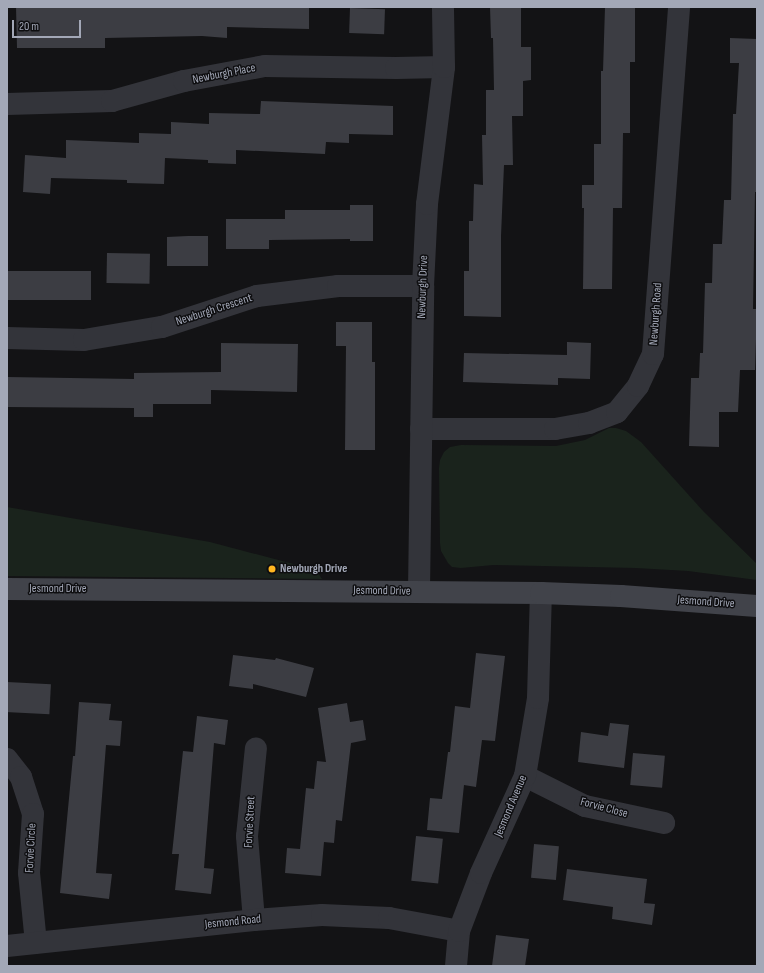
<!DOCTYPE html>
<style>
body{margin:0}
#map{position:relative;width:764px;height:973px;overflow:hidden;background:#131315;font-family:"Sofia Sans Condensed",sans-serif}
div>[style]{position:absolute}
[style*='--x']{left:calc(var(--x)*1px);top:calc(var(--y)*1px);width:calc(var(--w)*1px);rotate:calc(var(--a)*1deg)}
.green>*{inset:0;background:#1a231c}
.building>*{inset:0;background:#3c3d43;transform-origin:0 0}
.street>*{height:22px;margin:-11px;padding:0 11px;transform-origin:11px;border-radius:11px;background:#33343a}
.secondary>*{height:22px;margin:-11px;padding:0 11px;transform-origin:11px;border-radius:11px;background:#41434a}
.dots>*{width:11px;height:11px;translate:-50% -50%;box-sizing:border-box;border:2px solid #0e0e10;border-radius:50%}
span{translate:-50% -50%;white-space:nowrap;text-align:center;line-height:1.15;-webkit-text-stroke:3px #0e0e10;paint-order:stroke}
.street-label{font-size:12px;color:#a3a8b7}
.poi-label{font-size:12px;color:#a3a8b7;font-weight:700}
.left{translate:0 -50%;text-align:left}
.frame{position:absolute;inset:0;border:8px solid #a3a8b7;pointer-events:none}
.scale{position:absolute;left:12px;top:20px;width:69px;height:18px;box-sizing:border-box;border:2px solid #a3a8b7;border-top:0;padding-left:5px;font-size:12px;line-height:14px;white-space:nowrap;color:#a3a8b7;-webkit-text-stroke:3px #0e0e10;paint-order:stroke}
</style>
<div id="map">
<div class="green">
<i style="clip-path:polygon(609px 428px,616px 428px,626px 431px,641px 442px,704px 512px,757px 564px,757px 580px,688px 571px,636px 568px,493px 565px,461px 568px,452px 567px,448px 563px,441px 551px,440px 543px,439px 468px,440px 460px,444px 452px,450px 447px,461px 445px,556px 446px,585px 440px)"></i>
<i style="clip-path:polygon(7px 507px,210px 542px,316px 570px,322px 579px,7px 576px)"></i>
</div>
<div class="building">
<i style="clip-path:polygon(16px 7px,309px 7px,309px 29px,227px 27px,227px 38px,202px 36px,105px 38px,105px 48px,17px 48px)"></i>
<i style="clip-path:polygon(490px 7px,521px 7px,521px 47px,531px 47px,531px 80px,523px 81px,523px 116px,512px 116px,513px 165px,504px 165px,501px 236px,501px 317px,464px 316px,464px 271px,469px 271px,469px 221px,473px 221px,474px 184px,483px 185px,482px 135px,486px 135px,486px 90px,494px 90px,493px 38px,491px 38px)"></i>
<i style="clip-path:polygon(605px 7px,635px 7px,635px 62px,630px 62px,630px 133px,623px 133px,622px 208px,613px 208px,612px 289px,583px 289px,584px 208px,582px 208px,582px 185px,594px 185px,594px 144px,601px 144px,601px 71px,603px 71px)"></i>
<i style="left:350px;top:8px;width:35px;height:25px;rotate:2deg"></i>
<i style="clip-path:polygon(730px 38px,757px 39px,757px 192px,755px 192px,753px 309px,757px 309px,755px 370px,740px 370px,738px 412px,719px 412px,719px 447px,689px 446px,691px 378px,699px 378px,700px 353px,703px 353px,705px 283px,712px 283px,713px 244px,722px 244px,724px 200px,731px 200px,733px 114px,736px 114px,739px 63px,730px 63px)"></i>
<i style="clip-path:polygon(261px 101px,393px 106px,393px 135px,349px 134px,349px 143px,326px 142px,325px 154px,236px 150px,236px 164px,208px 163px,208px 160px,165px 158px,164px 184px,127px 183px,127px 180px,51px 178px,50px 194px,23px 192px,25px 155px,66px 158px,66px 140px,139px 143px,139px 133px,171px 134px,171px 122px,209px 124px,209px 113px,260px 114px)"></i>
<i style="clip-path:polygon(350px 205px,373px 205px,373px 241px,350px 241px,350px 239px,269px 240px,269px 249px,226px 249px,226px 219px,285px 219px,285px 210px,350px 210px)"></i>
<i style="clip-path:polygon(188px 236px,208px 236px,208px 266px,167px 266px,167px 237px)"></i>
<i style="left:107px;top:253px;width:43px;height:30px;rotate:1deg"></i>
<i style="left:7px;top:271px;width:84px;height:29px"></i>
<i style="clip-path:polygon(336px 322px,372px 322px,372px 362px,375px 362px,375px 450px,345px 450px,346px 346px,336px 346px)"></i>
<i style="clip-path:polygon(567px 342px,591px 343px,590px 379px,558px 378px,558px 385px,463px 382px,464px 353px,567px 355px)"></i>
<i style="clip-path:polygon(221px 343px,298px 344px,297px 392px,211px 390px,211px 404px,153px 404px,153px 417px,134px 417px,134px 408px,7px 407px,7px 377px,134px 379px,134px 373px,221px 372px)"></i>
<i style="clip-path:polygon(476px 653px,505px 656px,495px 741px,482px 740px,476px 787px,464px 785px,459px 833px,427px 830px,430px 798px,442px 799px,448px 752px,450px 752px,455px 706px,470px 708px)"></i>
<i style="clip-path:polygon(233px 655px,275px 660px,276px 658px,314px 668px,306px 697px,253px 684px,253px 689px,229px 686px)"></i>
<i style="left:7px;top:682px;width:44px;height:30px;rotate:3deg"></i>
<i style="clip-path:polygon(79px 702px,111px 704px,109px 720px,122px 721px,120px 746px,106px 745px,96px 873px,112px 874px,109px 899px,60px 893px,73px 756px,75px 756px)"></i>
<i style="clip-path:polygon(347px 703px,350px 722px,363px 720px,366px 740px,351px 743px,342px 821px,336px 820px,334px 843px,324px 842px,321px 876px,285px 873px,287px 848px,300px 849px,306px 788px,314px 789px,317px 761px,326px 762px,318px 708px)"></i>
<i style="clip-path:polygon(197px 716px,228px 720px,225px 745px,214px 743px,204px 868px,214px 869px,211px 894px,175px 890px,179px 854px,172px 854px,183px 751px,193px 752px)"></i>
<i style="clip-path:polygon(610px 723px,629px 725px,624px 768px,578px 762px,581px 732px,608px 736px)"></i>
<i style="left:633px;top:753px;width:32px;height:32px;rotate:5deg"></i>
<i style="left:416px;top:836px;width:27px;height:45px;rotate:6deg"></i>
<i style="left:534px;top:844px;width:25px;height:34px;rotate:5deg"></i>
<i style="clip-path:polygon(567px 869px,647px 879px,644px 903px,655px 904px,652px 925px,612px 919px,613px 907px,563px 900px)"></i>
<i style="clip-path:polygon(496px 935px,529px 939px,525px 966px,492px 966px)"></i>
</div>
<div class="street">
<i style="--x:7;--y:104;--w:105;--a:-1.6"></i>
<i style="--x:112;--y:101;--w:75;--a:-15.5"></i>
<i style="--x:184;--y:81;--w:82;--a:-10.5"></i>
<i style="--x:265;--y:66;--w:131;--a:0.9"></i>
<i style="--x:396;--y:68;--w:48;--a:-1.2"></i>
<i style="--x:7;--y:338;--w:77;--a:1.5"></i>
<i style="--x:84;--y:340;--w:79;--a:-9.5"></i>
<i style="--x:162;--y:327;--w:100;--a:-18.1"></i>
<i style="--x:257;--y:296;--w:82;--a:-7"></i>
<i style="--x:338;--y:286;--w:85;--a:0"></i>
<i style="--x:421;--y:429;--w:134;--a:0"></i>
<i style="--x:555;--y:429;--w:35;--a:-10"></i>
<i style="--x:589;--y:423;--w:30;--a:-21"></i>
<i style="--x:617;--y:412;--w:33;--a:-51"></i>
<i style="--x:638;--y:386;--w:35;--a:-65"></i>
<i style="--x:653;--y:354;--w:348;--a:-85.7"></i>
<i style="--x:419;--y:591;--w:305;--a:-89.2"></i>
<i style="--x:423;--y:286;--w:82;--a:-87.2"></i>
<i style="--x:427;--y:204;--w:138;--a:-82.9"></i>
<i style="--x:444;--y:67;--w:60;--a:-91"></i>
<i style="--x:7;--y:759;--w:23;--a:52"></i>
<i style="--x:21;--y:777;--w:39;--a:72"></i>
<i style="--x:33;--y:814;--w:59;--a:93.9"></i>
<i style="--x:29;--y:873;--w:70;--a:84.3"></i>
<i style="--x:525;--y:776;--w:67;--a:26.6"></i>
<i style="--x:585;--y:806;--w:81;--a:12.1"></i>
<i style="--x:254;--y:920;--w:84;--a:-94.8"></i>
<i style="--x:247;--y:836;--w:88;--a:-84.2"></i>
<i style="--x:7;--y:946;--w:248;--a:-6"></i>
<i style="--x:254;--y:920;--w:68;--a:-4.2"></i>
<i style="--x:322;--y:915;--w:67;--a:2.6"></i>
<i style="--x:389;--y:918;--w:71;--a:10.5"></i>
<i style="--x:456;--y:966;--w:35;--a:-85"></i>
<i style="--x:459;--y:931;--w:62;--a:-69.2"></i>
<i style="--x:481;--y:873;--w:107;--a:-65.6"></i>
<i style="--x:525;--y:776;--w:79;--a:-80.5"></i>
<i style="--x:538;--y:698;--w:105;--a:-88.4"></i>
</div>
<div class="secondary">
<i style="--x:7;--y:589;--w:534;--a:0.43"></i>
<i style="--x:541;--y:593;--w:80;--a:2.1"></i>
<i style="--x:621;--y:596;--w:136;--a:4.2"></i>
</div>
<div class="dots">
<i style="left:272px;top:569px;background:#ffb720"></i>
</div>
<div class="street-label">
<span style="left:224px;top:74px;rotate:-11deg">Newburgh Place</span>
<span style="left:423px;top:287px;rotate:-88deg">Newburgh Drive</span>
<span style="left:214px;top:310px;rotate:-18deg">Newburgh Crescent</span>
<span style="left:656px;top:314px;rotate:-86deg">Newburgh Road</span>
<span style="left:58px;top:589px">Jesmond Drive</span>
<span style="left:382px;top:591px;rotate:1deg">Jesmond Drive</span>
<span style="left:706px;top:602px;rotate:4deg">Jesmond Drive</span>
<span style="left:511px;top:806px;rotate:-67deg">Jesmond Avenue</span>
<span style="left:604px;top:808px;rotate:15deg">Forvie Close</span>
<span style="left:250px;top:822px;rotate:-87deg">Forvie Street</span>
<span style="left:31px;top:848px;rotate:-87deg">Forvie Circle</span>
<span style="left:233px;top:922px;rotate:-6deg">Jesmond Road</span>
</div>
<div class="poi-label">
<span class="left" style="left:280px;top:569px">Newburgh Drive</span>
</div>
<div class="frame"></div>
<div class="scale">20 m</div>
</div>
